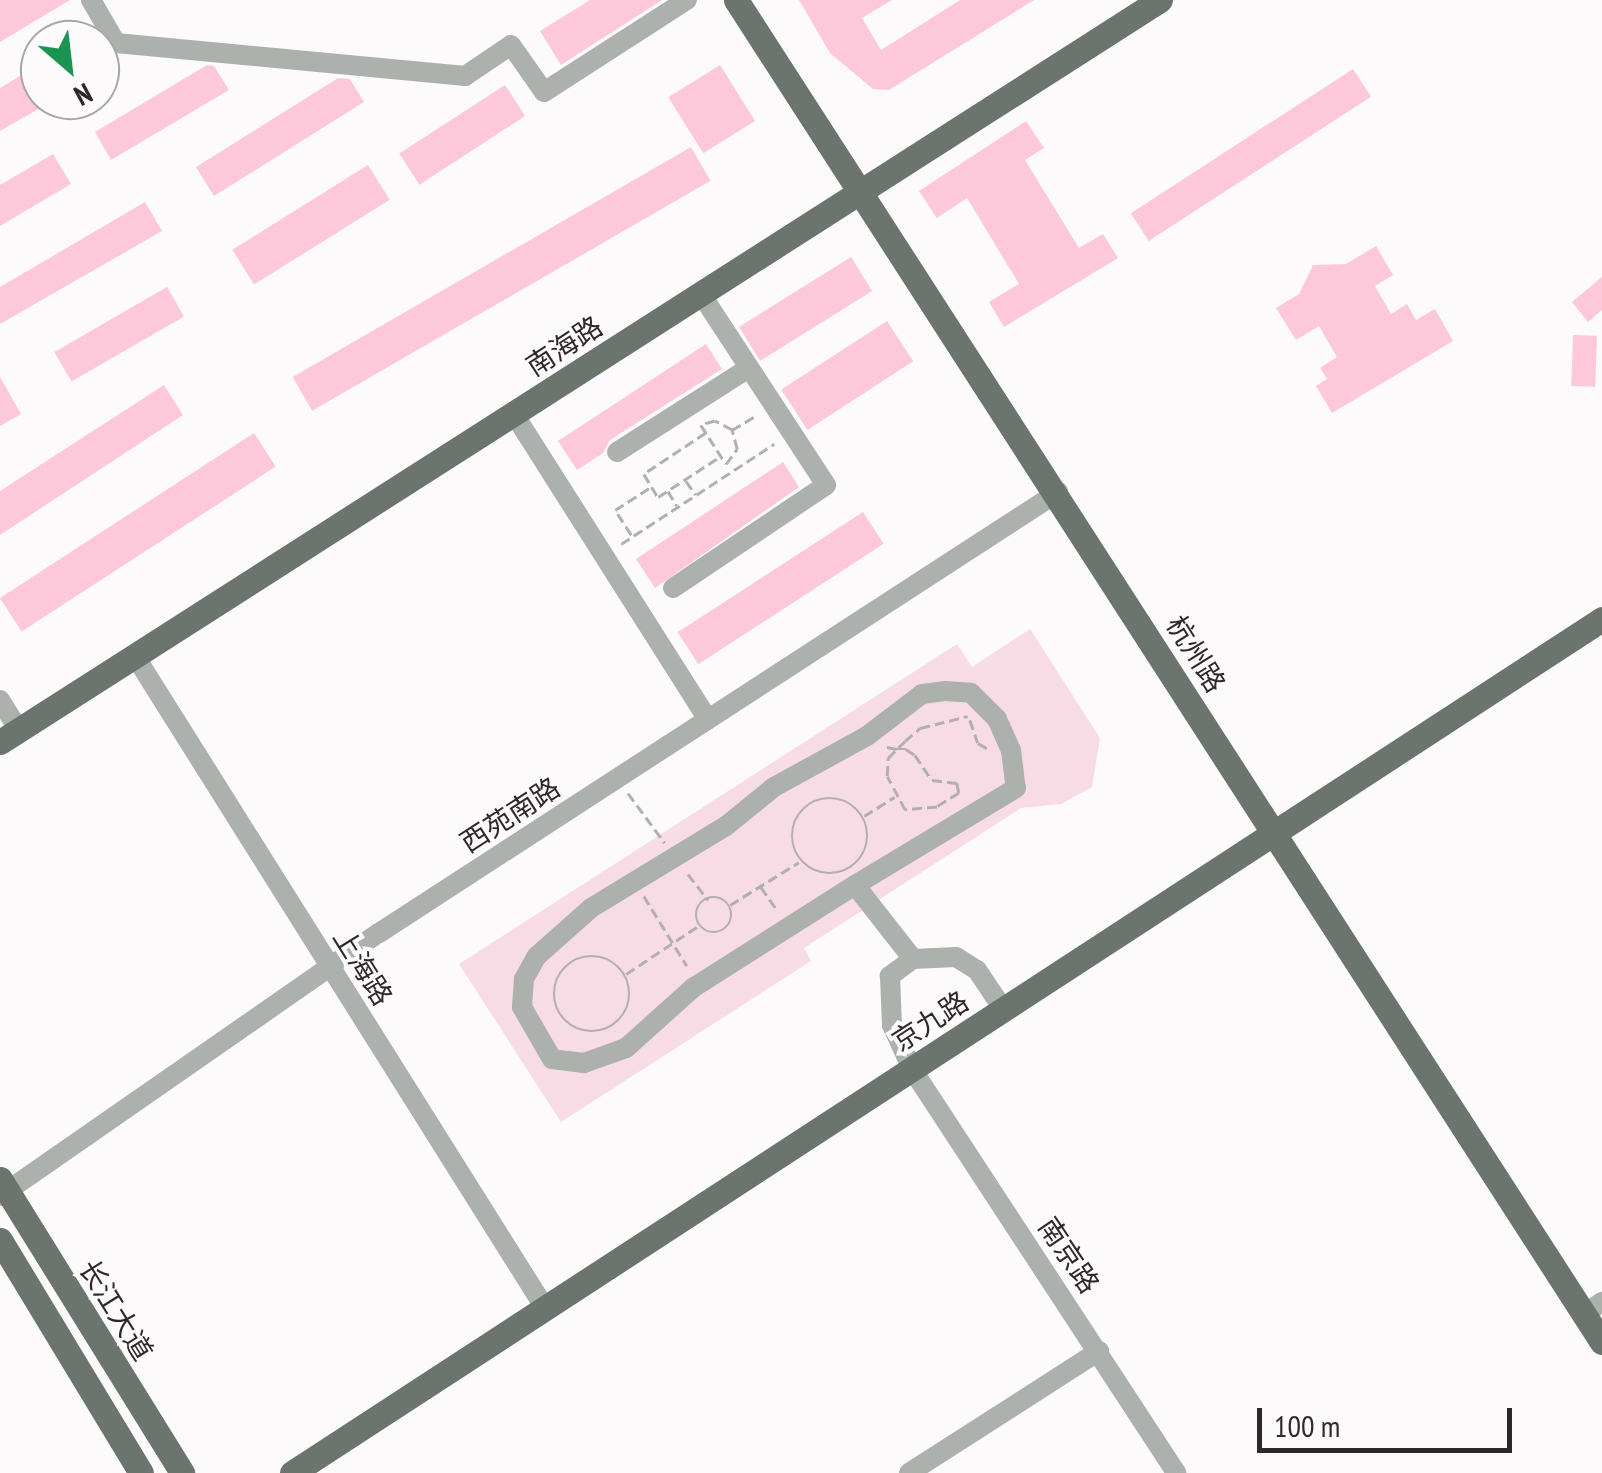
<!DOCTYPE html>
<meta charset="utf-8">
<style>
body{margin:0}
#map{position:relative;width:1602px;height:1473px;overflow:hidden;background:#fdfafb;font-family:"PT Sans Narrow","Noto Sans SC",sans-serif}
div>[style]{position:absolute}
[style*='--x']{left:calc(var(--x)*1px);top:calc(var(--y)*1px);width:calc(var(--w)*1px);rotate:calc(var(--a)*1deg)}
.green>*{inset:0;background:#f8dce5}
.building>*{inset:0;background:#fdc9da;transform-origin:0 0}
.path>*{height:2.5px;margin-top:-1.25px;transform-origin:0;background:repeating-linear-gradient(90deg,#b3afb0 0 10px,transparent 0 15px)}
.path>.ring{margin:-1.25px;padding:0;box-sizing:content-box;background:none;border:2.5px solid #b3afb0;border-radius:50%}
.minor>*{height:20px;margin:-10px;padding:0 10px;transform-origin:10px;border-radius:10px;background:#acb1ad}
.major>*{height:25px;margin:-12.5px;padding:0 12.5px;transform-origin:12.5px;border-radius:12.5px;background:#6b746d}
span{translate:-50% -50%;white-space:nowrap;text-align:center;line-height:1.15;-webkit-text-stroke:8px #fdfafb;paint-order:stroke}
.street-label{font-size:28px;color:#2e282a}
.north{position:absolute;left:20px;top:20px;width:100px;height:100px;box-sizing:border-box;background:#fdfafb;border:2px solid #aaa6a7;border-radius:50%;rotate:152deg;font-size:28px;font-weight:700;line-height:40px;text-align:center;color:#2e282a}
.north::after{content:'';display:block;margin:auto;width:35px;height:45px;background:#1b9451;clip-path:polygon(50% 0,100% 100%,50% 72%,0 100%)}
.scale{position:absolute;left:1257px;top:1408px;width:255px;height:45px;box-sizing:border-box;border:5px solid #2e282a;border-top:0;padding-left:12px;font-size:30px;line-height:35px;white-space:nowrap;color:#2e282a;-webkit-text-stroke:8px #fdfafb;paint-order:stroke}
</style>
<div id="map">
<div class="green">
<i style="clip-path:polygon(1030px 629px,1100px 738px,1092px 787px,1061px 804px,1021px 808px,804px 948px,811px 961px,561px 1122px,459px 964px,957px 644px,972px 667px)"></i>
</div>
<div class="building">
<i style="clip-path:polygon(0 0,70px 0,0 42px)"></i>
<i style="clip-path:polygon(590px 0,662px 0,561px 65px,540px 31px)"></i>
<i style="clip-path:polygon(799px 0,892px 0,862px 18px,881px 50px,960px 0,1034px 0,889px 90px,873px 89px,830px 53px)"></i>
<i style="clip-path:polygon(40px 64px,40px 108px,0 131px,0 88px)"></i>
<i style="clip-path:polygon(207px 65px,214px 66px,229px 90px,111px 160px,95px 132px)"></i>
<i style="left:720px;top:65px;width:66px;height:61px;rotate:58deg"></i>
<i style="left:1353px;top:69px;width:33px;height:265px;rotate:57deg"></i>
<i style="clip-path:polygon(338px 78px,350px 79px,364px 102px,214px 196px,196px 167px)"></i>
<i style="left:505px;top:85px;width:37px;height:126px;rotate:57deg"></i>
<i style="clip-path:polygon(1026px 121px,1044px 148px,1025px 160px,1079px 248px,1103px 234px,1118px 258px,1004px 327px,989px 302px,1019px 284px,967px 198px,937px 218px,919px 191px)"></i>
<i style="left:691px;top:147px;width:39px;height:460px;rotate:60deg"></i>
<i style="clip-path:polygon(53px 154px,71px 184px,0 226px,0 185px)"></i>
<i style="left:368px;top:165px;width:41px;height:160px;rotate:58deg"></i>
<i style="clip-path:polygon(145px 202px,162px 231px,0 324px,0 287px)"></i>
<i style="clip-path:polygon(1376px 246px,1393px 275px,1375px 286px,1391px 314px,1407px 304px,1416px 320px,1435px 309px,1453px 341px,1332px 413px,1316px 386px,1327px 379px,1320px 368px,1337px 357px,1319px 326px,1296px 340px,1276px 308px,1299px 294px,1313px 265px,1346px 264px)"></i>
<i style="left:851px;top:257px;width:40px;height:132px;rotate:58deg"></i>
<i style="clip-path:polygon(1602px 277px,1602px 310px,1588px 322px,1572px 302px)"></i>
<i style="left:167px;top:287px;width:34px;height:130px;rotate:60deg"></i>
<i style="left:887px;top:321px;width:48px;height:126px;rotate:57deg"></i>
<i style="left:1573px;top:335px;width:24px;height:51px;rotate:2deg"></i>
<i style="clip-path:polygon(706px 344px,722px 369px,610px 440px,603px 453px,577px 470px,558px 441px)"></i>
<i style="clip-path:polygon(0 377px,21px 414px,0 426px)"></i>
<i style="clip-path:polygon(164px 385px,183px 415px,0 535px,0 491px)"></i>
<i style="left:254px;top:433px;width:40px;height:303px;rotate:57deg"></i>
<i style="clip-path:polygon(783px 462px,799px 487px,655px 588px,636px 559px)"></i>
<i style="left:863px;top:512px;width:38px;height:221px;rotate:57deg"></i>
</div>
<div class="path">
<i style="--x:732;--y:430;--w:19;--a:-152"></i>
<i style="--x:715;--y:421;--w:15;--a:164"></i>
<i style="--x:701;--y:425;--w:46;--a:57.3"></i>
<i style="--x:726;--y:464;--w:19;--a:-54"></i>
<i style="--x:737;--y:449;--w:20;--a:-105"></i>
<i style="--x:732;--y:430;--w:27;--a:-31"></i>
<i style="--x:706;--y:433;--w:74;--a:146.5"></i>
<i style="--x:644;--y:474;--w:27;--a:59"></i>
<i style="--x:658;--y:497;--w:75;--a:-33.1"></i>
<i style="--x:686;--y:481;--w:17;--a:54"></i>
<i style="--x:668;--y:491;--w:17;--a:59"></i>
<i style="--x:631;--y:535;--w:30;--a:-123"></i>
<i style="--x:615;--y:510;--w:43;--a:-32.6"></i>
<i style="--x:621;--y:544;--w:183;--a:-33.2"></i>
<i style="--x:970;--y:720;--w:24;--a:71"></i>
<i style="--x:978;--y:743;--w:12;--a:31"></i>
<i style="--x:887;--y:747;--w:10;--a:11"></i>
<i style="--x:897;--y:749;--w:9;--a:0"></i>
<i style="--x:906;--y:749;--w:11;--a:34"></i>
<i style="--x:915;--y:755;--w:30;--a:56"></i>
<i style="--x:932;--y:780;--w:25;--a:7"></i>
<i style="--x:957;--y:783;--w:10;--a:79"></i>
<i style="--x:959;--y:793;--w:26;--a:148"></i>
<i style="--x:937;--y:807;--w:32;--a:175"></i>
<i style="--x:905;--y:810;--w:38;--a:-118"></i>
<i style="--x:887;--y:776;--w:18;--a:-87"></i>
<i style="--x:888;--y:758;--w:24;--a:-45"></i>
<i style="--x:905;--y:741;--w:20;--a:-41"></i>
<i style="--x:920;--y:728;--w:49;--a:-14"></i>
<i style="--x:628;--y:793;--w:62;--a:53.5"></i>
<i class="ring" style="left:792px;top:798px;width:73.5px;height:73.5px"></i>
<i style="--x:864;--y:816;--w:36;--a:-32"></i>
<i style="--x:688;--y:874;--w:33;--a:52"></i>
<i style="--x:761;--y:887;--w:28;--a:55"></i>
<i style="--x:644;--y:896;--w:82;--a:58.4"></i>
<i class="ring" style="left:696px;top:897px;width:33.5px;height:33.5px"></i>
<i style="--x:730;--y:905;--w:81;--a:-31.9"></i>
<i class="ring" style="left:554px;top:956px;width:73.5px;height:73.5px"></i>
<i style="--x:626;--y:974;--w:87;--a:-33.7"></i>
</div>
<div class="minor">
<i style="--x:91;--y:0;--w:50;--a:59.8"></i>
<i style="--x:116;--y:43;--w:351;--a:5.4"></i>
<i style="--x:465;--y:76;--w:55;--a:-34"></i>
<i style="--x:511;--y:45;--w:57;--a:54.9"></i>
<i style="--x:544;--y:92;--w:170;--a:-32.8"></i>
<i style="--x:514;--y:414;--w:362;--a:57.6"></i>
<i style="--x:617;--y:452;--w:156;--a:-32.5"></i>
<i style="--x:673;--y:588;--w:184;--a:-33.9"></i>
<i style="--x:826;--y:485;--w:228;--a:-123.2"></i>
<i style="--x:135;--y:656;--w:770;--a:57.84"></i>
<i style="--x:0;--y:700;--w:36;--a:58"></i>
<i style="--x:855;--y:885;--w:191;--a:147.6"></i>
<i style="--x:694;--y:987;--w:91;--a:138.1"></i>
<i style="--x:626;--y:1048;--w:45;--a:160.3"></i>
<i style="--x:584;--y:1063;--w:32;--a:-173"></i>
<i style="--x:552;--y:1059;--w:60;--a:-120"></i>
<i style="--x:522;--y:1007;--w:28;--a:-86"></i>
<i style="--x:524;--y:979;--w:26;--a:-61"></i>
<i style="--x:537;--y:956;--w:72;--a:-41.6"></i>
<i style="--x:591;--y:908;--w:158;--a:-31.3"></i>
<i style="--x:726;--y:826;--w:62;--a:-39.1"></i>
<i style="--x:774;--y:787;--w:106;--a:-28.7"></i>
<i style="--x:867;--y:736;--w:69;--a:-37.4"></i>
<i style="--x:922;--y:694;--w:23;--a:-7"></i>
<i style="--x:945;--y:691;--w:26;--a:4"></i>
<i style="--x:971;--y:693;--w:37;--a:45"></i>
<i style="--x:997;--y:719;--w:34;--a:66"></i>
<i style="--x:1011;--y:750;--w:38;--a:83"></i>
<i style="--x:1016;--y:788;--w:188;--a:148.9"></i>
<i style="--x:855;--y:885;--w:94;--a:51.9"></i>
<i style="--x:913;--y:959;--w:43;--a:-2.7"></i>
<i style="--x:956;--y:957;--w:25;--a:32"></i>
<i style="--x:977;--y:970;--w:47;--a:56.3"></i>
<i style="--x:913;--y:959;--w:29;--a:144"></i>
<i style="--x:890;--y:976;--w:49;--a:87.7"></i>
<i style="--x:892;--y:1025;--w:48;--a:65.6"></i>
<i style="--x:912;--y:1069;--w:483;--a:56.8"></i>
<i style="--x:0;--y:1196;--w:461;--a:-34.8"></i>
<i style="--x:379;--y:933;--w:810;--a:-33"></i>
<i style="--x:1584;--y:1314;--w:22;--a:-34"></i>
<i style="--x:909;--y:1473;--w:226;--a:-32.7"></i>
</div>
<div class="major">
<i style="--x:736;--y:0;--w:1597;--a:57.17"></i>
<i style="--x:0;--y:742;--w:1377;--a:-32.61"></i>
<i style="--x:0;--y:1179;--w:346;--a:58.2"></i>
<i style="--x:0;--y:1240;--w:272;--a:58.8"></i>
<i style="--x:292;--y:1473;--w:1564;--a:-33.1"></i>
</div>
<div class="street-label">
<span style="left:564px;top:346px;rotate:-33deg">南海路</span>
<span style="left:1196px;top:654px;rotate:58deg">杭州路</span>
<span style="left:510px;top:815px;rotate:-33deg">西苑南路</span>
<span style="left:363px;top:967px;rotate:58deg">上海路</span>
<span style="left:930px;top:1021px;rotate:-33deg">京九路</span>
<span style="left:1069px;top:1255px;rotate:56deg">南京路</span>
<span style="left:116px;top:1310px;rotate:58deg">长江大道</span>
</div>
<div class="north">N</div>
<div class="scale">100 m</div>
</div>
